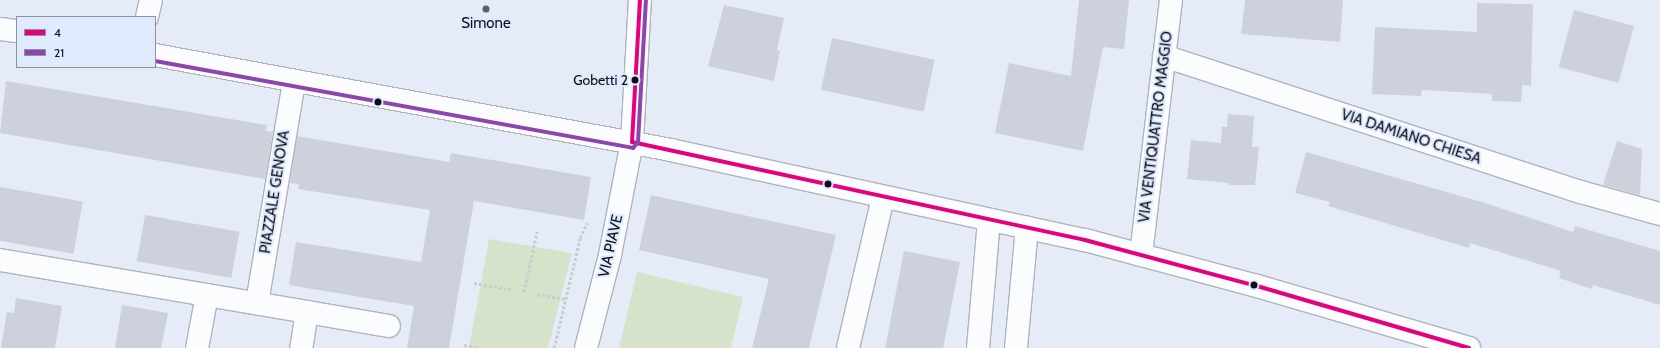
<!DOCTYPE html>
<style>
body{margin:0}
#map{position:relative;width:1660px;height:348px;overflow:hidden;background:#e6ecf7;font-family:Cabin,sans-serif}
div>[style]{position:absolute}
[style*='--x']{left:calc(var(--x)*1px);top:calc(var(--y)*1px);width:calc(var(--w)*1px);rotate:calc(var(--a)*1deg)}
.green>*{inset:0;background:#d7e2ca}
.building>*{inset:0;background:#ccd1dc;transform-origin:0 0}
.path>*{height:2.5px;margin-top:-1.25px;transform-origin:0;background:repeating-linear-gradient(90deg,#cacdd0 0 3px,transparent 0 5px)}
.roads{filter:drop-shadow(1px 0 #aeb3bd) drop-shadow(-1px 0 #aeb3bd) drop-shadow(0 1px #aeb3bd) drop-shadow(0 -1px #aeb3bd)}
.minor>*{height:22px;margin:-11px;padding:0 11px;transform-origin:11px;border-radius:11px;background:#fbfcfe}
.tertiary>*{height:22px;margin:-11px;padding:0 11px;transform-origin:11px;border-radius:11px;background:#fbfcfe}
.bus-1>*{height:4px;margin:-2px;padding:0 2px;transform-origin:2px;border-radius:2px;background:#e5007d}
.bus-2>*{height:4px;margin:-2px;padding:0 2px;transform-origin:2px;border-radius:2px;background:#8e44ad}
.dots>*{width:11px;height:11px;translate:-50% -50%;box-sizing:border-box;border:2px solid #e0eafd;border-radius:50%}
span{translate:-50% -50%;white-space:nowrap;text-align:center;line-height:1.15;-webkit-text-stroke:4px #e0eafd;paint-order:stroke}
.bus-label{font-size:14px;color:#0b101a}
.right{translate:-100% -50%;text-align:right}
.poi-label{font-size:15px;color:#0b101a}
.street-label{font-size:15px;color:#0b101a}
.legend{position:absolute;left:16px;top:16px;width:140px;height:52px;box-sizing:border-box;background:#e0eafd;border:1px solid #8b93a2;margin:0;padding:5px 7px;list-style:none;font-size:12px;color:#0b101a}
.legend li{display:flex;align-items:center;gap:8px;height:20px}
.legend b{width:20px;border:1px solid #8b93a2}
</style>
<div id="map">
<div class="green">
<i style="clip-path:polygon(489px 239px,572px 253px,548px 348px,469px 348px)"></i>
<i style="clip-path:polygon(637px 272px,743px 297px,731px 348px,619px 348px)"></i>
</div>
<div class="building">
<i style="clip-path:polygon(1079px 0,1129px 0,1124px 49px,1103px 47px,1083px 151px,995px 133px,1009px 63px,1071px 76px)"></i>
<i style="clip-path:polygon(1245px 0,1343px 0,1340px 42px,1241px 34px)"></i>
<i style="clip-path:polygon(1477px 3px,1533px 4px,1531px 86px,1522px 85px,1521px 102px,1492px 101px,1492px 94px,1422px 90px,1421px 96px,1372px 94px,1375px 27px,1477px 32px)"></i>
<i style="clip-path:polygon(724px 5px,784px 18px,777px 50px,780px 51px,774px 81px,708px 66px)"></i>
<i style="left:1574px;top:10px;width:62px;height:59px;rotate:15deg"></i>
<i style="left:832px;top:38px;width:105px;height:53px;rotate:12deg"></i>
<i style="clip-path:polygon(6px 81px,267px 125px,266px 131px,273px 132px,265px 179px,0 133px)"></i>
<i style="clip-path:polygon(1228px 114px,1254px 116px,1252px 147px,1259px 147px,1255px 185px,1229px 185px,1229px 183px,1187px 179px,1191px 140px,1221px 143px,1222px 127px,1227px 127px)"></i>
<i style="clip-path:polygon(297px 136px,449px 162px,451px 153px,591px 177px,584px 220px,474px 201px,449px 348px,407px 348px,414px 306px,289px 285px,296px 242px,421px 262px,430px 210px,298px 189px,299px 184px,290px 183px)"></i>
<i style="clip-path:polygon(1617px 141px,1642px 149px,1640px 195px,1603px 185px)"></i>
<i style="clip-path:polygon(1306px 152px,1482px 202px,1573px 232px,1575px 226px,1660px 251px,1660px 305px,1593px 285px,1592px 289px,1559px 278px,1561px 271px,1470px 243px,1469px 248px,1328px 206px,1330px 202px,1295px 193px)"></i>
<i style="left:0;top:187px;width:84px;height:53px;rotate:10deg"></i>
<i style="clip-path:polygon(651px 195px,836px 235px,809px 348px,752px 348px,769px 279px,639px 250px)"></i>
<i style="left:145px;top:215px;width:96px;height:47px;rotate:10deg"></i>
<i style="left:904px;top:251px;width:57px;height:99px;rotate:11deg"></i>
<i style="clip-path:polygon(16px 298px,62px 306px,55px 348px,1px 348px,7px 312px,14px 313px)"></i>
<i style="clip-path:polygon(122px 305px,168px 313px,161px 348px,115px 348px)"></i>
</div>
<div class="path">
<i style="--x:474;--y:283;--w:41;--a:9.9"></i>
<i style="--x:524;--y:292;--w:62;--a:-78"></i>
<i style="--x:537;--y:294;--w:29;--a:10"></i>
<i style="--x:464;--y:345;--w:16;--a:11"></i>
<i style="--x:554;--y:348;--w:113;--a:-76.7"></i>
<i style="--x:580;--y:238;--w:17;--a:-65"></i>
</div>
<div class="roads">
<div class="minor">
<i style="--x:147;--y:17;--w:17;--a:-77"></i>
<i style="--x:1164;--y:56;--w:439;--a:18.1"></i>
<i style="--x:1581;--y:192;--w:82;--a:15.6"></i>
<i style="--x:0;--y:260;--w:311;--a:9.6"></i>
<i style="--x:307;--y:312;--w:36;--a:99"></i>
<i style="--x:257;--y:303;--w:225;--a:-80.5"></i>
<i style="--x:307;--y:312;--w:83;--a:9.7"></i>
<i style="--x:197;--y:348;--w:54;--a:-79.3"></i>
<i style="--x:586;--y:348;--w:96;--a:-75.5"></i>
<i style="--x:610;--y:255;--w:115;--a:-79"></i>
<i style="--x:632;--y:142;--w:142;--a:-86.8"></i>
<i style="--x:848;--y:348;--w:155;--a:-76.9"></i>
<i style="--x:978;--y:348;--w:128;--a:-85.1"></i>
<i style="--x:1016;--y:348;--w:121;--a:-84.8"></i>
</div>
<div class="tertiary">
<i style="--x:0;--y:29;--w:17;--a:7"></i>
<i style="--x:155;--y:55;--w:525;--a:10.43"></i>
<i style="--x:671;--y:150;--w:424;--a:12.3"></i>
<i style="--x:1085;--y:240;--w:178;--a:15"></i>
<i style="--x:1257;--y:286;--w:221;--a:16.3"></i>
<i style="--x:1141;--y:255;--w:257;--a:-83.3"></i>
</div>
</div>
<div class="bus-1">
<i style="--x:632;--y:142;--w:463;--a:12.2"></i>
<i style="--x:1085;--y:240;--w:178;--a:15"></i>
<i style="--x:1257;--y:286;--w:221;--a:16.3"></i>
<i style="--x:632;--y:142;--w:142;--a:-86.8"></i>
</div>
<div class="bus-2">
<i style="--x:155;--y:61;--w:486;--a:10.3"></i>
<i style="--x:633;--y:148;--w:8;--a:-50"></i>
<i style="--x:638;--y:142;--w:142;--a:-86.8"></i>
</div>
<div class="dots">
<i style="left:486px;top:9px;background:#585d67"></i>
<i style="left:635px;top:80px;background:#0b101a"></i>
<i style="left:378px;top:102px;background:#0b101a"></i>
<i style="left:828px;top:184px;background:#0b101a"></i>
<i style="left:1254px;top:285px;background:#0b101a"></i>
</div>
<div class="bus-label">
<span class="right" style="left:628px;top:80px">Gobetti 2</span>
</div>
<div class="poi-label">
<span style="left:486px;top:24px">Simone</span>
</div>
<div class="street-label">
<span style="left:1156px;top:127px;rotate:-83deg">VIA VENTIQUATTRO MAGGIO</span>
<span style="left:1411px;top:137px;rotate:18deg">VIA DAMIANO CHIESA</span>
<span style="left:275px;top:192px;rotate:-81deg">PIAZZALE GENOVA</span>
<span style="left:611px;top:246px;rotate:-77deg">VIA PIAVE</span>
</div>
<ul class="legend">
<li><b style="height:5px;background:#e5007d"></b>4</li>
<li><b style="height:5px;background:#8e44ad"></b>21</li>
</ul>
</div>
